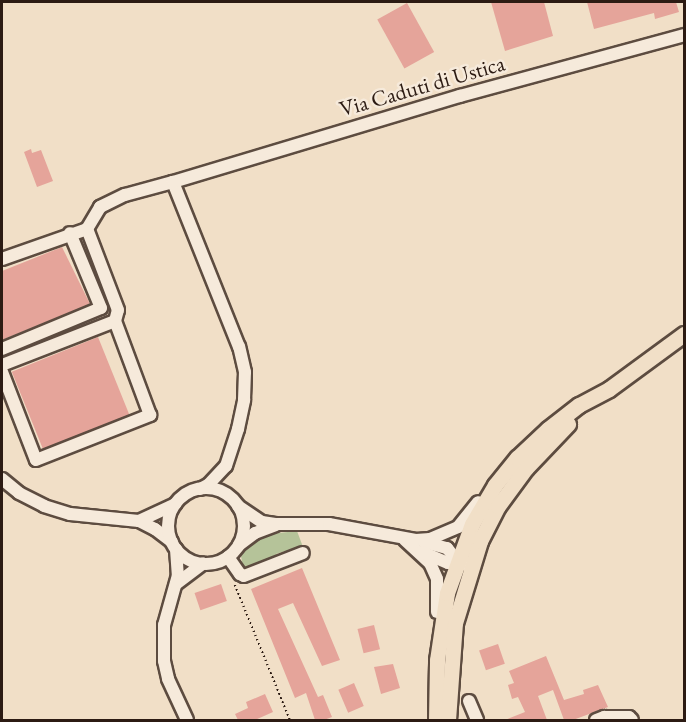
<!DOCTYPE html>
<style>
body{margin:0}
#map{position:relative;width:686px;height:722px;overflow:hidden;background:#f1dfc7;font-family:"EB Garamond",serif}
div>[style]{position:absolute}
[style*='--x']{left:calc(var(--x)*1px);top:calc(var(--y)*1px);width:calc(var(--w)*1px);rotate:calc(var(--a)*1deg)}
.green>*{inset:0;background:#b5c399}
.building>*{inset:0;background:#e5a49a;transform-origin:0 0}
.path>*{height:1.5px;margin-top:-0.75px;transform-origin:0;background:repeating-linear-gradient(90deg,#2c1b13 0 1.5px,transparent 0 4.5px)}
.roads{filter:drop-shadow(2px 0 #5d4c40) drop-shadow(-2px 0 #5d4c40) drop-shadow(0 2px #5d4c40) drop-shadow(0 -2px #5d4c40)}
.minor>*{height:12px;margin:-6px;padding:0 6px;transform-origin:6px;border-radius:6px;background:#f6eadb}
.minor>.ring{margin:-6px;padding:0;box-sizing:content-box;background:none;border:12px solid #f6eadb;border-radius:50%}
.major>*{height:15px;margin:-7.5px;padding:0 7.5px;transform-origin:7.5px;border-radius:7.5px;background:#f1dfc7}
span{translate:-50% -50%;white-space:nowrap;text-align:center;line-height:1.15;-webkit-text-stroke:5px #f6eadb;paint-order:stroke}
.street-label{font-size:22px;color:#2c1b13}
.frame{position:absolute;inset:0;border:3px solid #2c1b13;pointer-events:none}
</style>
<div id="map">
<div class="green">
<i style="clip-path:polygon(297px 531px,303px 547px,288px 554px,285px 551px,276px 554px,276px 560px,249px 569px,243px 567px,241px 556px,252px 540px,260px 535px)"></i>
</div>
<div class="building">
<i style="clip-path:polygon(491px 2px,544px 2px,553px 36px,505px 51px)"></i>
<i style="clip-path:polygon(587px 2px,676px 2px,679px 12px,655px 19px,654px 13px,594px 29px)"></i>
<i style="left:407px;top:3px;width:56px;height:34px;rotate:61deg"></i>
<i style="clip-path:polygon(31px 149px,32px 153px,41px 150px,53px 181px,37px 187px,24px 152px)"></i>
<i style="clip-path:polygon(62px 247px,90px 304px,2px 340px,2px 271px)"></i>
<i style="left:98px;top:337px;width:84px;height:93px;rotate:68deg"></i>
<i style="clip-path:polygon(302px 568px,340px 660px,322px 666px,293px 603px,278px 609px,318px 697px,323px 695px,332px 717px,324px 720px,315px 720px,306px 693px,295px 698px,251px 589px)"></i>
<i style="left:221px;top:584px;width:18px;height:28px;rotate:71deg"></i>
<i style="left:374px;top:625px;width:25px;height:17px;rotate:76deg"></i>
<i style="left:498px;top:644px;width:21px;height:20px;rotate:71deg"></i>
<i style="clip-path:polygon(546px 656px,564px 700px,584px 694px,583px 690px,598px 685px,608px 707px,573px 720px,564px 720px,553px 690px,538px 696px,547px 720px,505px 720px,525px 712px,518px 697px,512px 699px,508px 685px,514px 683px,509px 671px)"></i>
<i style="clip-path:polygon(393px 664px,400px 688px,381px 694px,374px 667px)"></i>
<i style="left:354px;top:683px;width:25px;height:17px;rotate:67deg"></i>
<i style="clip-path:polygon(265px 694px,273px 712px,255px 720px,238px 720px,235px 714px,248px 708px,246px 702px)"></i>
</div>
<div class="path">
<i style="--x:178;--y:492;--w:13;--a:-32"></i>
<i style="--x:235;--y:585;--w:146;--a:67.8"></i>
</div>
<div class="roads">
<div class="minor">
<i style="--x:2;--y:259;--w:90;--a:-19.4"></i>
<i style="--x:2;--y:349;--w:107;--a:-22.5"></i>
<i style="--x:101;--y:308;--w:81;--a:-112.5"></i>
<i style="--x:2;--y:365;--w:121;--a:-21.3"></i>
<i style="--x:2;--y:372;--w:94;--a:68.9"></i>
<i style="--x:36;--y:460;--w:123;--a:-21.5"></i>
<i style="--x:150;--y:415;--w:100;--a:-110.4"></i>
<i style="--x:115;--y:321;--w:11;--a:-75"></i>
<i style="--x:118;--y:310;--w:87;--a:-110.9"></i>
<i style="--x:87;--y:229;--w:26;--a:-59"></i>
<i style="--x:100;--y:207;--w:28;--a:-26"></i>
<i style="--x:125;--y:195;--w:50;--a:-15.2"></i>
<i style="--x:2;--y:479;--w:22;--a:39"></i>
<i style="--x:19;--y:493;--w:28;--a:27"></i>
<i style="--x:44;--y:506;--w:27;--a:17"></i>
<i style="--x:70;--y:514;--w:69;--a:5.8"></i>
<i style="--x:139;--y:521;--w:18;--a:27"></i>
<i style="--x:155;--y:529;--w:21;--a:37"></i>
<i class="ring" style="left:168px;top:488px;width:64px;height:64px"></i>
<i style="--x:200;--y:489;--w:9;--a:-27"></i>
<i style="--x:208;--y:485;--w:26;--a:-47"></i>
<i style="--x:226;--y:466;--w:39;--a:-72"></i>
<i style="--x:238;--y:429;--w:30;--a:-78"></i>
<i style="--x:244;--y:400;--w:28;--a:-88"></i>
<i style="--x:245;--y:372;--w:26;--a:-103"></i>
<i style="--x:239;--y:347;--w:178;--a:-111.8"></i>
<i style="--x:173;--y:182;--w:300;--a:-16.7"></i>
<i style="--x:460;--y:96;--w:232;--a:-15.2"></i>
<i style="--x:238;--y:506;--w:29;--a:34"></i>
<i style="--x:262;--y:522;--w:15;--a:8"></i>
<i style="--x:277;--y:524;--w:52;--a:0"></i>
<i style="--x:329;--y:524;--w:88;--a:10.4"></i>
<i style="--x:416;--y:540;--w:14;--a:-4"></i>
<i style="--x:430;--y:539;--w:30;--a:-23"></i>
<i style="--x:458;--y:527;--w:32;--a:-51"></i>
<i style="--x:139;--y:521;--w:40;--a:-25"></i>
<i style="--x:405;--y:540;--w:34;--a:43"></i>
<i style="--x:430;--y:563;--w:17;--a:66"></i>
<i style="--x:437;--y:579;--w:33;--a:90"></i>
<i style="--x:424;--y:542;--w:24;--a:15"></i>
<i style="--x:447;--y:548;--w:16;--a:52"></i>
<i style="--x:239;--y:545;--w:20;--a:-37"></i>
<i style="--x:255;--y:533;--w:22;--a:-21"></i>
<i style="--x:176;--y:549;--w:26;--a:86"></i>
<i style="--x:178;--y:575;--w:52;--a:105.6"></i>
<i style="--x:164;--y:625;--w:36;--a:90"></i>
<i style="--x:164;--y:661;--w:18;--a:77"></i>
<i style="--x:168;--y:679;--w:45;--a:65.1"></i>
<i style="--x:422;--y:552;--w:28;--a:23"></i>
<i style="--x:448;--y:563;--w:17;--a:3"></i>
<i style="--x:228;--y:557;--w:21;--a:55"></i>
<i style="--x:240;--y:574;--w:4;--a:27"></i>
<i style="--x:244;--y:576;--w:63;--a:-21.3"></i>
<i style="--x:176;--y:584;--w:34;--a:-37"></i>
<i style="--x:469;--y:701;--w:21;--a:67"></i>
<i style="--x:596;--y:720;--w:9;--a:-21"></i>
<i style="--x:604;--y:717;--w:25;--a:0"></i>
<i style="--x:629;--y:717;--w:4;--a:45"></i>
</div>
<div class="major">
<i style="--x:436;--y:720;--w:60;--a:-89"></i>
<i style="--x:437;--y:660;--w:68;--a:-81.5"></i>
<i style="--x:447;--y:593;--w:73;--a:-70.1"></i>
<i style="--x:472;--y:524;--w:45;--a:-59.5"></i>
<i style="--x:495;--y:485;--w:35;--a:-51"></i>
<i style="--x:517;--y:458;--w:42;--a:-43.1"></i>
<i style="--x:548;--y:429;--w:39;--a:-38"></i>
<i style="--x:579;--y:405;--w:34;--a:-28"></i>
<i style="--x:609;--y:389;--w:93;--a:-36.3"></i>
<i style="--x:448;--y:720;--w:97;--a:-85.9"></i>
<i style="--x:455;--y:623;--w:86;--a:-73"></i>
<i style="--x:480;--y:541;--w:39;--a:-63"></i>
<i style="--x:498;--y:506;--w:47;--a:-53.6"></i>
<i style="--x:526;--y:468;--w:61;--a:-46.3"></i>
</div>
</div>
<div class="street-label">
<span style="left:422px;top:86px;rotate:-16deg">Via Caduti di Ustica</span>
</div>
<div class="frame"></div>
</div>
